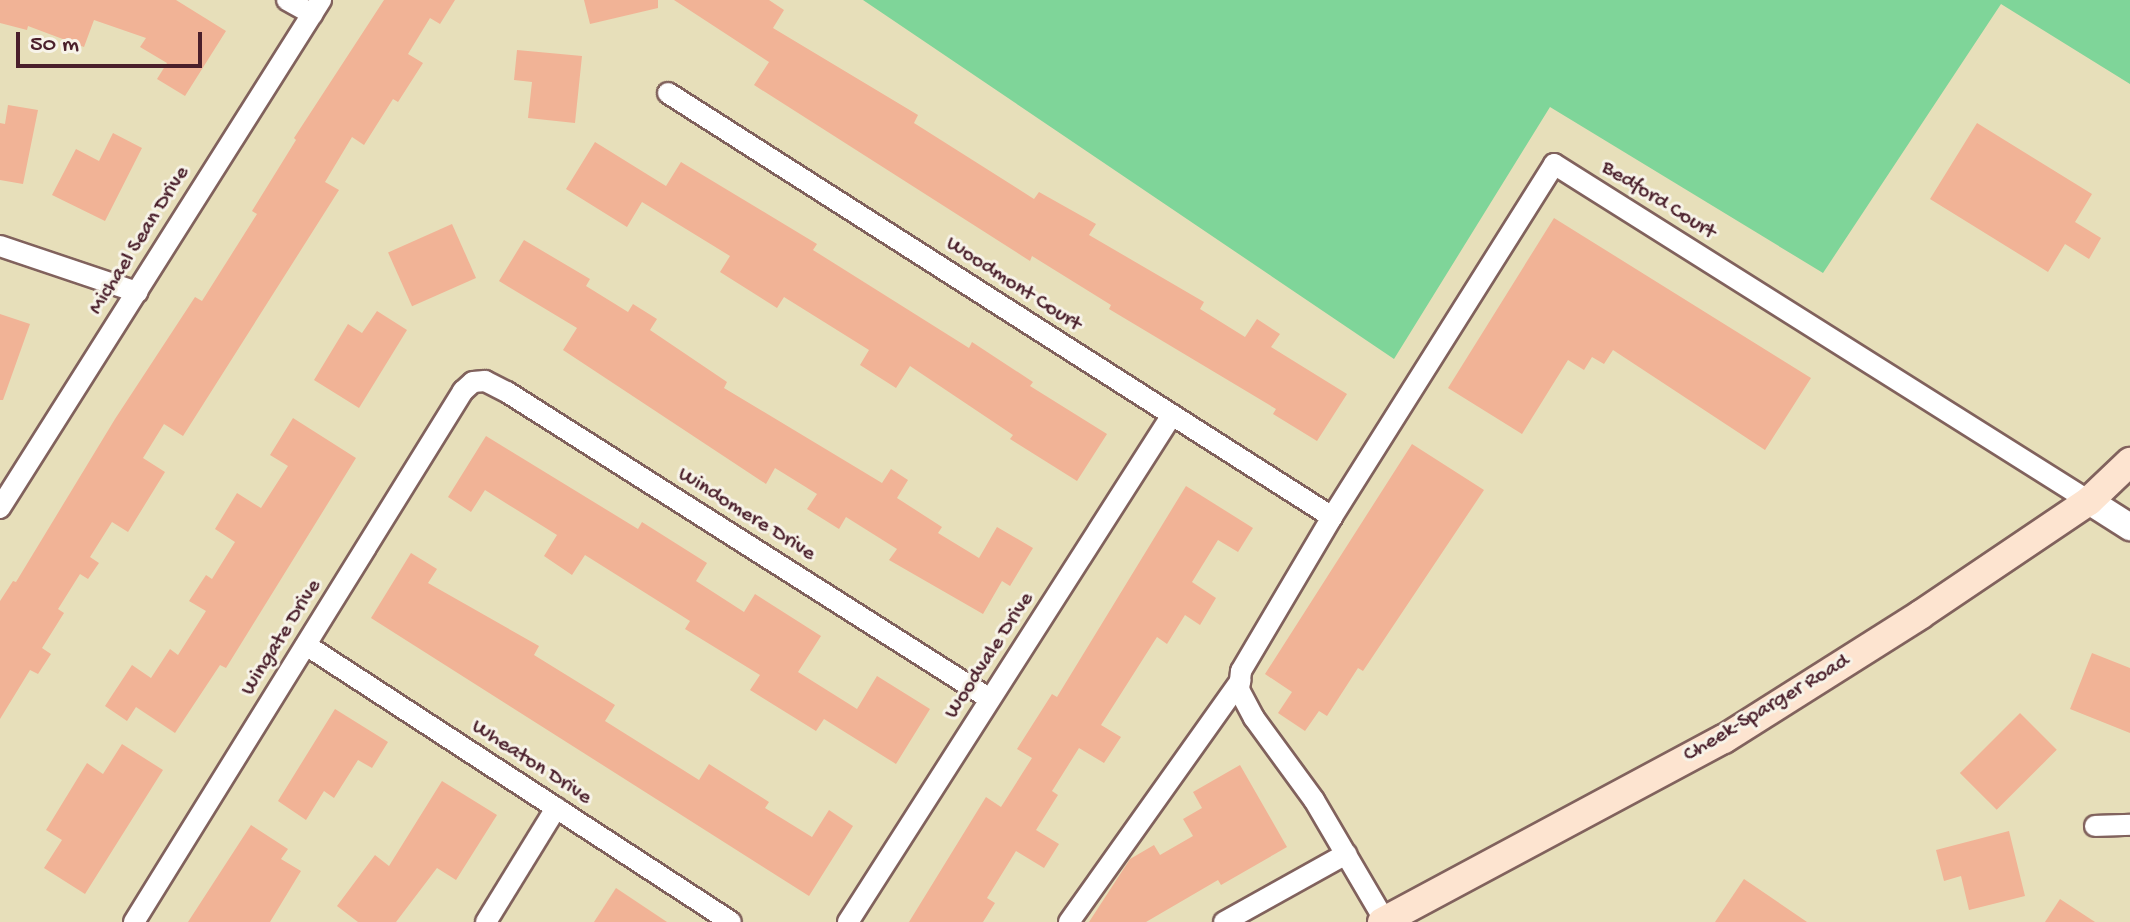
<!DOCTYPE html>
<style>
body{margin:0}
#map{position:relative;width:2130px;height:922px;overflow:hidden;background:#e7dfba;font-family:"Gochi Hand",sans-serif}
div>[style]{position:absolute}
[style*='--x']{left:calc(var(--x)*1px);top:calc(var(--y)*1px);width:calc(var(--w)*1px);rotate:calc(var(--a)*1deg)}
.green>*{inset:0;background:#7fd599}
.building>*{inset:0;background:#f1b396;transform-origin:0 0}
.roads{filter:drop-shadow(2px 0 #81625d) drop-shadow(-2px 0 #81625d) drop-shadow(0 2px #81625d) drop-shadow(0 -2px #81625d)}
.minor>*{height:20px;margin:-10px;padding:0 10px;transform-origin:10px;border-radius:10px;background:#fff}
.tertiary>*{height:26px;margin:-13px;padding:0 13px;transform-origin:13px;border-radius:13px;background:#fff}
.secondary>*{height:28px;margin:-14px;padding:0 14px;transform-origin:14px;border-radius:14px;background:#fde4d0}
span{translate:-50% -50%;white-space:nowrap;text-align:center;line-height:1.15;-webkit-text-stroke:6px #f7f3e8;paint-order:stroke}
.street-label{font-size:22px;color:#4a1f2b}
.scale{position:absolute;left:16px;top:32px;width:186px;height:36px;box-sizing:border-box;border:4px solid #4a1f2b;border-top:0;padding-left:10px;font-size:24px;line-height:28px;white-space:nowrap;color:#4a1f2b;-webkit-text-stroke:6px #f7f3e8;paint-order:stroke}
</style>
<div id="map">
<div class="green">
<i style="clip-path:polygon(863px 0,2130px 0,2130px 84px,2001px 4px,1823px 273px,1550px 107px,1394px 359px)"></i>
</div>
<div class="building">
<i style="clip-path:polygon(0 0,176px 0,226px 31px,185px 96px,157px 79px,167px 63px,140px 47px,146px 38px,94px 20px,84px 47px,28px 26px,27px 30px,0 23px)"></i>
<i style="clip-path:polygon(384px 0,455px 0,440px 24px,430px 18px,408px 54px,423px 63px,398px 102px,393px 99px,364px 145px,352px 137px,325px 182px,339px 190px,183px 436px,164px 424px,143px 458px,165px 472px,128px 532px,112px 522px,90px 557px,99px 563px,88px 579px,80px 574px,58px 609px,64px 613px,42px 648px,51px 654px,38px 674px,30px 670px,0 719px,0 601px,13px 581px,16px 582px,115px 419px,195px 297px,202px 301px,257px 214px,252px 211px,296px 140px,294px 138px)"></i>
<i style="clip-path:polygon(584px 0,658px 0,658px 8px,590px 24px)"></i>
<i style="clip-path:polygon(674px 0,769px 0,784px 10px,773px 28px,918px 115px,914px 123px,1034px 199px,1039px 192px,1096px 224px,1089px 235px,1204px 302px,1200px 309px,1245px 337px,1257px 319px,1280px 334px,1271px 347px,1347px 394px,1317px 441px,1273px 414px,1276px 409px,1109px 309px,1111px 305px,1032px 256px,1030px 261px,754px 85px,769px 62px)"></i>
<i style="clip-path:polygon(517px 50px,582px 56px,575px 123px,528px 118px,532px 82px,514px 80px)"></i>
<i style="clip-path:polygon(8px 105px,38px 110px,23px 184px,0 180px,0 123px,5px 124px)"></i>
<i style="clip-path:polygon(1977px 123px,2092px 194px,2075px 222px,2101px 238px,2089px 259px,2065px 244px,2048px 272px,1930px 199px)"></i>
<i style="clip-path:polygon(113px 133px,142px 148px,105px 221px,52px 195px,76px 149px,99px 161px)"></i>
<i style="clip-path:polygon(595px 142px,666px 186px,681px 162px,817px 244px,813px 250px,969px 348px,972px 342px,1033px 382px,1030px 386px,1107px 434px,1077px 481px,1010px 439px,1013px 435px,910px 366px,896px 388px,860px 365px,869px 350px,784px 297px,777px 308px,720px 272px,730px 256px,642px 202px,627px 227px,566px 189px)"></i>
<i style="clip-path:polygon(1554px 218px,1811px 378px,1765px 450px,1613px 350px,1604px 364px,1592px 357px,1584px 370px,1568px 360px,1522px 434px,1448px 388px)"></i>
<i style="left:452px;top:224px;width:59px;height:70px;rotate:66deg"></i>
<i style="clip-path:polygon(524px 240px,590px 279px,586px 286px,628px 312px,633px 304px,657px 319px,650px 330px,727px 382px,724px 388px,882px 483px,891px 469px,908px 480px,897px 498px,942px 527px,938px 533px,979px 558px,997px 527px,1033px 548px,1010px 586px,1002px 581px,983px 614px,889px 560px,897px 549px,846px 517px,839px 529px,807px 509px,817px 494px,775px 468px,766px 484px,563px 350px,577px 328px,499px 281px)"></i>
<i style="clip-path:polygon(377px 311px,407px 330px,359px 408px,314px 380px,348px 324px,362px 333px)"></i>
<i style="clip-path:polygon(0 314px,30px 324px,3px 400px,0 400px)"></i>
<i style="clip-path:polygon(293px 418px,356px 458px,226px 668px,220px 665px,175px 733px,136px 707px,127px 721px,105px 706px,132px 665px,151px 678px,170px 649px,178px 655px,206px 611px,189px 601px,206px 575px,212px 579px,235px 542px,215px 529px,237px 493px,261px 508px,288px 466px,270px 455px)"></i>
<i style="clip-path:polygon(486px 436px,638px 529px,642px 522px,707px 563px,696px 581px,744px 612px,755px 594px,821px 636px,798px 672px,857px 709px,877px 676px,930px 709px,896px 764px,824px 719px,816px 731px,750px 690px,760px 675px,685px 629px,690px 621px,585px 555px,572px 575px,544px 556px,557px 535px,485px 490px,471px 512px,448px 497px)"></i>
<i style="clip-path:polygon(1412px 444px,1484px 490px,1363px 671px,1358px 668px,1327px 716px,1319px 711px,1305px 731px,1278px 713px,1292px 692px,1265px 674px)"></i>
<i style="clip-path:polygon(1186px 486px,1253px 528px,1238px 552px,1218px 540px,1192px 582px,1216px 598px,1200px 625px,1185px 615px,1167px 644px,1157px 637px,1101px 725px,1121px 737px,1104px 763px,1079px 748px,1052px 791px,1058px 795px,1036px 830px,1059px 844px,1044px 868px,1016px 851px,987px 898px,995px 903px,983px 922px,909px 922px,986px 797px,1001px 807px,1032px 758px,1017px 749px,1052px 694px,1057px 697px)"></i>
<i style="clip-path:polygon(411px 553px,437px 569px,428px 583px,539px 646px,534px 655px,615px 705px,605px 721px,699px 780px,709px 764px,769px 802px,765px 808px,812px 837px,829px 810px,853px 826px,809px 896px,371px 618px)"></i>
<i style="clip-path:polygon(2092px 653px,2130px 668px,2130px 733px,2070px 709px)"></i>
<i style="clip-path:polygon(335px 709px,388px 742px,372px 768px,358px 760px,334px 798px,324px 791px,306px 820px,278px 801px)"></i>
<i style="left:2020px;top:713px;width:52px;height:85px;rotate:45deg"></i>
<i style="clip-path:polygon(122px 744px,163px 770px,85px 894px,44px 868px,62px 840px,46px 830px,87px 763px,103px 774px)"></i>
<i style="clip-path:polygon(1240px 765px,1287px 847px,1221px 885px,1218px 880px,1146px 922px,1089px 922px,1130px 859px,1154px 845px,1160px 855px,1193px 836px,1183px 819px,1202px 808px,1193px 792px)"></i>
<i style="clip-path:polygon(442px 781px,497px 815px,456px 880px,437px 868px,396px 922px,358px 922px,337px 906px,375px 855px,389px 866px)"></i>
<i style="clip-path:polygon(251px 825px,288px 849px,281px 859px,301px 871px,270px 922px,188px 922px)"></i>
<i style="clip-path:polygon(2009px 831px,2025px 896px,1969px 910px,1961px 876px,1944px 881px,1936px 850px)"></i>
<i style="clip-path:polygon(1744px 879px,1807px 922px,1715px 922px)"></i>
<i style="clip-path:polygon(616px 888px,667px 922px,594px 922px)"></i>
<i style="clip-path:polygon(2060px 899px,2095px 922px,2045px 922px)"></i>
</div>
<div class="roads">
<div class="minor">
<i style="--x:287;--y:0;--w:29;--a:29"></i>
<i style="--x:668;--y:93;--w:788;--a:32.56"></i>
<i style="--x:0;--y:246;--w:145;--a:18.6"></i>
<i style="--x:0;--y:508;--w:601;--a:-57.71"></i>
<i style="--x:306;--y:645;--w:507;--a:33.09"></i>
<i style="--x:2095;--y:826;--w:35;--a:-2"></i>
<i style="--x:1385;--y:921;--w:140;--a:-120.4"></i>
<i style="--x:1314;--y:800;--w:102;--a:-126.2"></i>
<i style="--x:1254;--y:718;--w:32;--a:-118"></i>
<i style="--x:1239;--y:690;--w:19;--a:-84"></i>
<i style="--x:1241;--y:671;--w:179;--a:-59.4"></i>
<i style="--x:1332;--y:517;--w:417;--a:-57.8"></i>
<i style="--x:1554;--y:164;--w:632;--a:32.21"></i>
<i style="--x:134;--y:922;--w:625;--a:-58.22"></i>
<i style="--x:463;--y:391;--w:13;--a:-42"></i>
<i style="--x:473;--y:382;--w:12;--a:-5"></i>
<i style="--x:485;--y:381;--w:25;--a:27"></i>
<i style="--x:507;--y:392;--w:572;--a:32.44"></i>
<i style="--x:486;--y:922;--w:134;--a:-58.4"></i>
<i style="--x:848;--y:922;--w:602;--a:-57.42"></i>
<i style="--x:1069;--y:922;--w:296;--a:-54.6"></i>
<i style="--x:1224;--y:922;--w:140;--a:-29.1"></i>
</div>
<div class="tertiary">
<i style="--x:2089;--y:501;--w:49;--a:32.4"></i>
</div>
<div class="secondary">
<i style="--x:1382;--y:922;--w:388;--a:-28.2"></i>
<i style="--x:1724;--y:739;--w:232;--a:-32.3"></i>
<i style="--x:1920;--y:615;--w:204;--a:-34"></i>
<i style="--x:2089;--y:501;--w:57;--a:-43.6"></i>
</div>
</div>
<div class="street-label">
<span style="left:1658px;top:201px;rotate:32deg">Bedford Court</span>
<span style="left:140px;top:241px;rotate:-58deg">Michael Sean Drive</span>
<span style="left:1013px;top:285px;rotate:33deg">Woodmont Court</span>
<span style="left:746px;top:515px;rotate:32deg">Windomere Drive</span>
<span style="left:282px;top:638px;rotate:-58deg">Wingate Drive</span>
<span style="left:990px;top:656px;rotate:-57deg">Woodvale Drive</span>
<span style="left:1767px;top:709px;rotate:-31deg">Cheek-Sparger Road</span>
<span style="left:531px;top:763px;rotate:33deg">Wheaton Drive</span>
</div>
<div class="scale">50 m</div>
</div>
